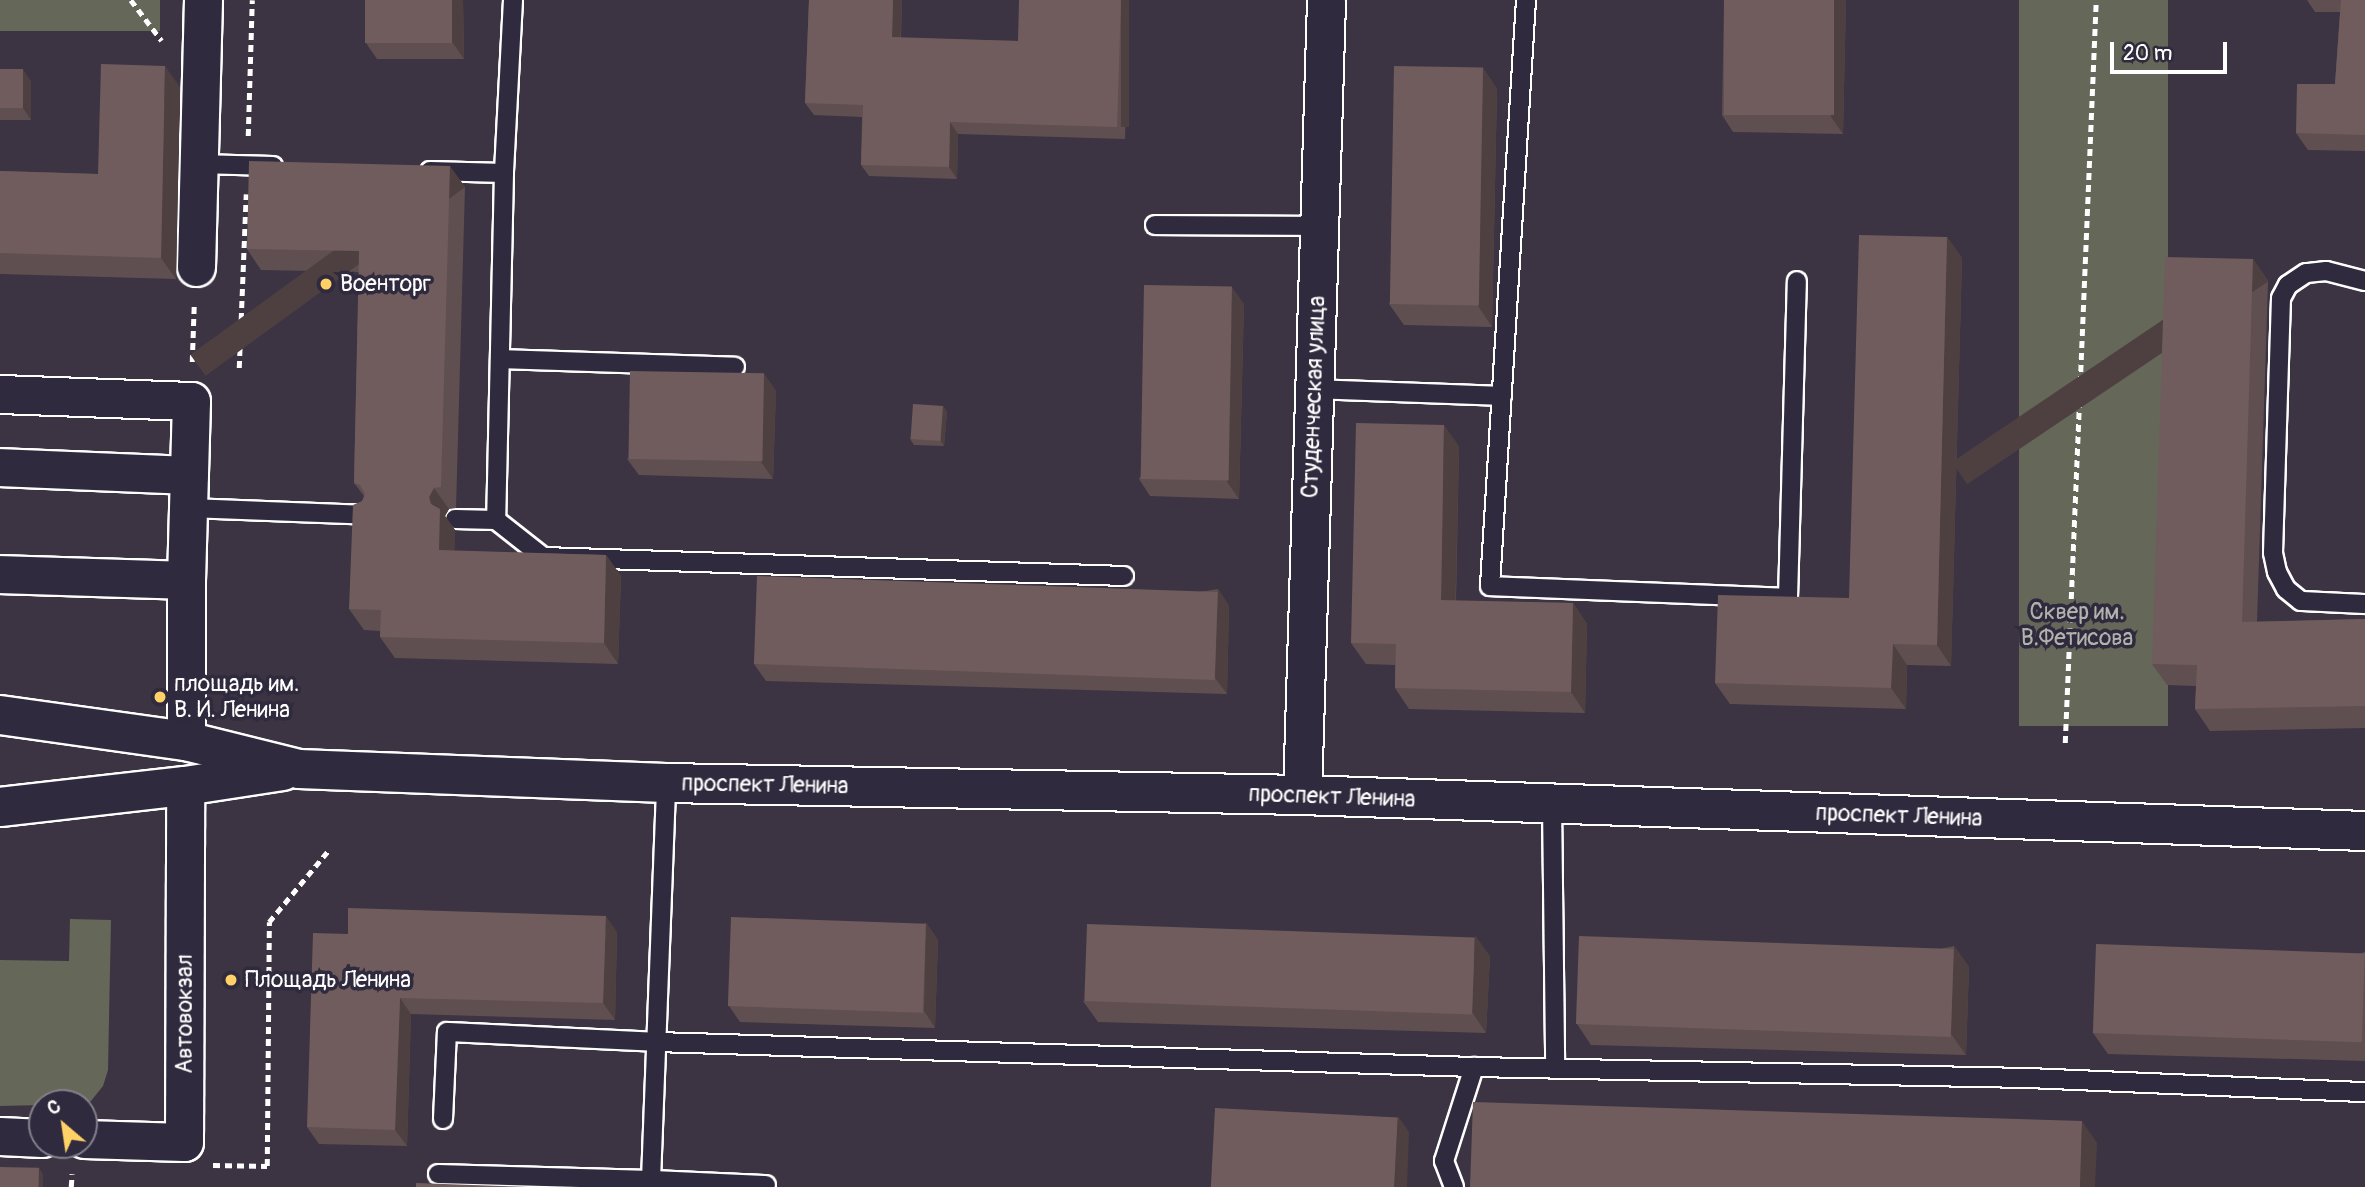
<!DOCTYPE html>
<meta charset="utf-8">
<style>
body{margin:0}
#map{position:relative;width:2365px;height:1187px;overflow:hidden;background:#3c3443;font-family:Pangolin,sans-serif}
div>[style]{position:absolute}
[style*='--x']{left:calc(var(--x)*1px);top:calc(var(--y)*1px);width:calc(var(--w)*1px);rotate:calc(var(--a)*1deg)}
.green>*{inset:0;background:#656759;transform-origin:0 0}
.path>*{height:4.5px;margin-top:-2.25px;transform-origin:0;background:repeating-linear-gradient(90deg,#fff 0 7px,transparent 0 12px)}
.roads{filter:drop-shadow(2px 0 #fff) drop-shadow(-2px 0 #fff) drop-shadow(0 2px #fff) drop-shadow(0 -2px #fff)}
.service>*{height:18px;margin:-9px;padding:0 9px;transform-origin:9px;border-radius:9px;background:#2f2a3d}
.minor>*{height:37px;margin:-18.5px;padding:0 18.5px;transform-origin:18.5px;border-radius:18.5px;background:#2f2a3d}
.tertiary>*{height:38px;margin:-19px;padding:0 19px;transform-origin:19px;border-radius:19px;background:#2f2a3d}
.wall>*{inset:0;background:#604f50}
.shaded-wall>*{inset:0;background:#4e4041;transform-origin:0 0}
.building>*{inset:0;background:#705c5d;transform-origin:0 0}
.dots>*{width:19px;height:19px;translate:-50% -50%;box-sizing:border-box;border:4px solid #2f2a3d;border-radius:50%}
span{translate:-50% -50%;white-space:nowrap;text-align:center;line-height:1.15;-webkit-text-stroke:7px #2f2a3d;paint-order:stroke}
.poi-label{font-size:23px;color:#fff}
.left{translate:0 -50%;text-align:left}
.street-label{font-size:23px;color:#fff}
.park-label{font-size:23px;color:#b2b3ac}
.north{position:absolute;left:28px;top:1089px;width:70px;height:70px;box-sizing:border-box;background:#2f2a3d;border:2px solid #827f8b;border-radius:50%;rotate:331deg;font-size:19px;font-weight:700;line-height:28px;text-align:center;color:#fff}
.north::after{content:'';display:block;margin:auto;width:24px;height:32px;background:#ffd166;clip-path:polygon(50% 0,100% 100%,50% 72%,0 100%)}
.scale{position:absolute;left:2110px;top:42px;width:117px;height:32px;box-sizing:border-box;border:4px solid #fff;border-top:0;padding-left:9px;font-size:21px;line-height:24px;white-space:nowrap;color:#fff;-webkit-text-stroke:5px #2f2a3d;paint-order:stroke}
</style>
<div id="map">
<div class="green">
<i style="left:0;top:0;width:160px;height:31px"></i>
<i style="left:2019px;top:0;width:149px;height:726px"></i>
<i style="clip-path:polygon(70px 919px,111px 920px,108px 1070px,103px 1086px,91px 1101px,84px 1104px,0 1106px,0 960px,69px 961px)"></i>
</div>
<div class="path">
<i style="--x:131;--y:0;--w:51;--a:52.9"></i>
<i style="--x:248;--y:136;--w:136;--a:-88.3"></i>
<i style="--x:192;--y:362;--w:58;--a:-88"></i>
<i style="--x:239;--y:368;--w:174;--a:-87.7"></i>
<i style="--x:2065;--y:743;--w:744;--a:-87.61"></i>
<i style="--x:213;--y:1165;--w:54;--a:1.1"></i>
<i style="--x:267;--y:1166;--w:244;--a:-89.5"></i>
<i style="--x:269;--y:922;--w:92;--a:-50.3"></i>
<i style="--x:71;--y:1187;--w:13;--a:-86"></i>
</div>
<div class="roads">
<div class="service">
<i style="--x:513;--y:0;--w:173;--a:93"></i>
<i style="--x:504;--y:173;--w:347;--a:91.3"></i>
<i style="--x:496;--y:520;--w:60;--a:38.2"></i>
<i style="--x:543;--y:557;--w:581;--a:1.87"></i>
<i style="--x:1526;--y:0;--w:587;--a:93.52"></i>
<i style="--x:1490;--y:586;--w:298;--a:2.3"></i>
<i style="--x:1788;--y:598;--w:317;--a:-88.4"></i>
<i style="--x:198;--y:164;--w:75;--a:1.5"></i>
<i style="--x:430;--y:171;--w:74;--a:1.5"></i>
<i style="--x:1155;--y:225;--w:166;--a:0.3"></i>
<i style="--x:2365;--y:281;--w:40;--a:-165.6"></i>
<i style="--x:2326;--y:271;--w:20;--a:174"></i>
<i style="--x:2306;--y:273;--w:22;--a:146"></i>
<i style="--x:2288;--y:285;--w:15;--a:118"></i>
<i style="--x:2281;--y:298;--w:255;--a:91.8"></i>
<i style="--x:2273;--y:553;--w:19;--a:78"></i>
<i style="--x:2277;--y:572;--w:19;--a:62"></i>
<i style="--x:2286;--y:589;--w:19;--a:39"></i>
<i style="--x:2301;--y:601;--w:64;--a:2.7"></i>
<i style="--x:500;--y:359;--w:235;--a:1.9"></i>
<i style="--x:1314;--y:389;--w:188;--a:2.1"></i>
<i style="--x:189;--y:508;--w:179;--a:2.2"></i>
<i style="--x:455;--y:519;--w:41;--a:1.4"></i>
<i style="--x:1552;--y:804;--w:264;--a:89.3"></i>
<i style="--x:443;--y:1119;--w:87;--a:-87.4"></i>
<i style="--x:447;--y:1032;--w:209;--a:2.7"></i>
<i style="--x:656;--y:1042;--w:818;--a:1.75"></i>
<i style="--x:1474;--y:1067;--w:554;--a:1.14"></i>
<i style="--x:2028;--y:1078;--w:337;--a:2.4"></i>
<i style="--x:438;--y:1174;--w:213;--a:1.6"></i>
<i style="--x:651;--y:1180;--w:397;--a:-87.8"></i>
<i style="--x:651;--y:1180;--w:115;--a:2.5"></i>
<i style="--x:1454;--y:1187;--w:28;--a:-111"></i>
<i style="--x:1444;--y:1161;--w:99;--a:-72.3"></i>
</div>
<div class="minor">
<i style="--x:196;--y:267;--w:267;--a:-88.5"></i>
<i style="--x:0;--y:394;--w:191;--a:2.1"></i>
<i style="--x:191;--y:401;--w:179;--a:91.6"></i>
<i style="--x:186;--y:580;--w:161;--a:90"></i>
<i style="--x:0;--y:467;--w:189;--a:2.4"></i>
<i style="--x:0;--y:574;--w:186;--a:1.8"></i>
<i style="--x:1302;--y:795;--w:795;--a:-88.27"></i>
<i style="--x:0;--y:1136;--w:42;--a:2.7"></i>
<i style="--x:84;--y:1139;--w:100;--a:1.7"></i>
<i style="--x:184;--y:1142;--w:356;--a:-89.8"></i>
</div>
<div class="tertiary">
<i style="--x:0;--y:715;--w:188;--a:8"></i>
<i style="--x:186;--y:741;--w:116;--a:13.9"></i>
<i style="--x:299;--y:769;--w:367;--a:2.2"></i>
<i style="--x:666;--y:783;--w:636;--a:1.08"></i>
<i style="--x:1302;--y:795;--w:1064;--a:1.94"></i>
<i style="--x:0;--y:807;--w:186;--a:-6.5"></i>
<i style="--x:185;--y:786;--w:99;--a:-8.7"></i>
</div>
</div>
<div class="wall">
<i style="clip-path:polygon(365px 0,463px 0,464px 59px,377px 59px,366px 43px)"></i>
<i style="clip-path:polygon(809px 0,902px 0,901px 38px,1018px 41px,1129px 0,1125px 139px,958px 134px,957px 179px,869px 176px,861px 165px,862px 117px,814px 115px,805px 103px)"></i>
<i style="clip-path:polygon(1724px 0,1846px 0,1843px 134px,1733px 132px,1722px 115px)"></i>
<i style="clip-path:polygon(2307px 0,2365px 0,2365px 151px,2308px 150px,2296px 133px,2335px 84px,2340px 12px,2315px 12px)"></i>
<i style="clip-path:polygon(1483px 68px,1497px 89px,1492px 327px,1404px 325px,1389px 304px)"></i>
<i style="clip-path:polygon(0 69px,31px 81px,31px 120px,0 120px)"></i>
<i style="clip-path:polygon(180px 87px,176px 279px,0 274px,0 171px,98px 174px)"></i>
<i style="clip-path:polygon(465px 187px,456px 508px,449px 509px,445px 516px,455px 530px,454px 551px,606px 555px,621px 576px,618px 664px,395px 658px,380px 637px,380px 631px,364px 630px,349px 609px,364px 496px,354px 483px,359px 272px,261px 270px,247px 249px)"></i>
<i style="clip-path:polygon(1947px 237px,1962px 258px,1951px 666px,1907px 665px,1906px 709px,1730px 704px,1715px 683px,1849px 598px)"></i>
<i style="clip-path:polygon(2253px 259px,2268px 281px,2257px 622px,2365px 619px,2365px 728px,2210px 731px,2195px 709px,2196px 686px,2167px 685px,2152px 664px)"></i>
<i style="clip-path:polygon(1244px 304px,1239px 499px,1150px 496px,1139px 479px)"></i>
<i style="clip-path:polygon(764px 374px,776px 391px,773px 479px,639px 475px,627px 459px)"></i>
<i style="clip-path:polygon(943px 406px,947px 412px,944px 446px,914px 445px,910px 439px)"></i>
<i style="clip-path:polygon(1459px 446px,1456px 601px,1573px 603px,1587px 624px,1585px 713px,1409px 709px,1395px 688px,1395px 665px,1366px 664px,1351px 643px)"></i>
<i style="clip-path:polygon(1218px 589px,1229px 606px,1227px 694px,766px 681px,754px 664px)"></i>
<i style="clip-path:polygon(926px 923px,938px 940px,935px 1028px,740px 1022px,729px 1006px)"></i>
<i style="clip-path:polygon(617px 932px,615px 1020px,411px 1014px,407px 1146px,319px 1144px,307px 1127px,348px 934px)"></i>
<i style="clip-path:polygon(1954px 946px,1969px 967px,1966px 1055px,1591px 1045px,1577px 1024px)"></i>
<i style="clip-path:polygon(2365px 952px,2365px 1061px,2108px 1054px,2093px 1033px)"></i>
<i style="clip-path:polygon(1490px 956px,1486px 1033px,1098px 1022px,1083px 1001px)"></i>
</div>
<div class="shaded-wall">
<i style="clip-path:polygon(452px 0,463px 0,464px 59px,452px 42px)"></i>
<i style="clip-path:polygon(893px 0,902px 0,900px 49px,892px 37px)"></i>
<i style="left:1121px;top:0;width:8px;height:127px"></i>
<i style="clip-path:polygon(1834px 0,1846px 0,1843px 134px,1831px 117px)"></i>
<i style="clip-path:polygon(165px 66px,180px 87px,176px 279px,161px 258px)"></i>
<i style="clip-path:polygon(1483px 68px,1497px 89px,1492px 327px,1478px 306px)"></i>
<i style="clip-path:polygon(23px 69px,31px 81px,31px 120px,23px 108px)"></i>
<i style="clip-path:polygon(950px 122px,958px 134px,957px 179px,949px 167px)"></i>
<i style="left:450px;top:166px;width:26px;height:321px;rotate:54deg"></i>
<i style="clip-path:polygon(1947px 237px,1962px 258px,1951px 666px,1937px 645px)"></i>
<i style="left:2253px;top:259px;width:27px;height:363px;rotate:56deg"></i>
<i style="clip-path:polygon(1232px 287px,1244px 304px,1239px 499px,1227px 482px)"></i>
<i style="clip-path:polygon(764px 374px,776px 391px,773px 479px,761px 462px)"></i>
<i style="clip-path:polygon(943px 406px,947px 412px,944px 446px,940px 440px)"></i>
<i style="clip-path:polygon(1444px 425px,1459px 446px,1455px 621px,1441px 600px)"></i>
<i style="clip-path:polygon(434px 488px,449px 509px,445px 516px,455px 530px,454px 571px,439px 550px,429px 497px)"></i>
<i style="clip-path:polygon(606px 555px,621px 576px,618px 664px,604px 643px)"></i>
<i style="clip-path:polygon(1218px 589px,1229px 606px,1227px 694px,1215px 678px)"></i>
<i style="clip-path:polygon(1573px 603px,1587px 624px,1585px 713px,1571px 692px)"></i>
<i style="clip-path:polygon(1893px 644px,1907px 665px,1906px 709px,1891px 688px)"></i>
<i style="clip-path:polygon(606px 916px,617px 932px,615px 1020px,603px 1003px)"></i>
<i style="clip-path:polygon(926px 923px,938px 940px,935px 1028px,924px 1011px)"></i>
<i style="clip-path:polygon(1475px 935px,1490px 956px,1486px 1033px,1472px 1012px)"></i>
<i style="clip-path:polygon(1954px 946px,1969px 967px,1966px 1055px,1951px 1034px)"></i>
<i style="clip-path:polygon(400px 998px,411px 1014px,407px 1146px,395px 1130px)"></i>
<i style="clip-path:polygon(1398px 1116px,1409px 1132px,1407px 1187px,1394px 1187px)"></i>
<i style="clip-path:polygon(2082px 1121px,2097px 1143px,2095px 1187px,2080px 1187px)"></i>
<i style="clip-path:polygon(39px 1168px,43px 1174px,43px 1187px,38px 1187px)"></i>
</div>
<div class="building">
<i style="left:365px;top:0;width:87px;height:43px"></i>
<i style="clip-path:polygon(809px 0,893px 0,892px 37px,1018px 41px,1019px 0,1121px 0,1117px 127px,950px 122px,949px 167px,861px 165px,863px 105px,805px 103px)"></i>
<i style="left:1724px;top:0;width:110px;height:115px"></i>
<i style="clip-path:polygon(2341px 0,2365px 0,2365px 135px,2296px 133px,2297px 84px,2335px 84px)"></i>
<i style="clip-path:polygon(101px 64px,165px 66px,161px 258px,0 253px,0 171px,98px 174px)"></i>
<i style="left:1394px;top:66px;width:89px;height:238px;rotate:1deg"></i>
<i style="left:0;top:69px;width:23px;height:39px"></i>
<i style="clip-path:polygon(249px 161px,450px 166px,441px 487px,434px 488px,429px 497px,431px 504px,440px 509px,439px 550px,606px 555px,604px 643px,380px 637px,381px 610px,349px 609px,353px 505px,362px 501px,365px 494px,360px 485px,354px 483px,359px 251px,247px 249px)"></i>
<i style="clip-path:polygon(1859px 235px,1947px 237px,1937px 645px,1893px 644px,1891px 688px,1715px 683px,1718px 595px,1849px 598px)"></i>
<i style="clip-path:polygon(2165px 257px,2253px 259px,2242px 622px,2365px 619px,2365px 706px,2195px 709px,2197px 665px,2152px 664px)"></i>
<i style="left:1144px;top:285px;width:88px;height:194px;rotate:1deg"></i>
<i style="left:630px;top:371px;width:134px;height:88px;rotate:1deg"></i>
<i style="left:913px;top:404px;width:30px;height:35px;rotate:4deg"></i>
<i style="clip-path:polygon(1356px 423px,1444px 425px,1441px 600px,1573px 603px,1571px 692px,1395px 688px,1396px 644px,1351px 643px)"></i>
<i style="left:757px;top:576px;width:461px;height:88px;rotate:2deg"></i>
<i style="clip-path:polygon(348px 908px,606px 916px,603px 1003px,400px 998px,395px 1130px,307px 1127px,313px 933px,348px 934px)"></i>
<i style="left:731px;top:917px;width:195px;height:89px;rotate:2deg"></i>
<i style="left:1087px;top:924px;width:388px;height:77px;rotate:2deg"></i>
<i style="left:1579px;top:936px;width:375px;height:88px;rotate:2deg"></i>
<i style="left:2096px;top:944px;width:269px;height:89px;rotate:2deg"></i>
<i style="clip-path:polygon(1473px 1102px,2082px 1121px,2080px 1187px,1470px 1187px)"></i>
<i style="left:1215px;top:1108px;width:183px;height:79px;rotate:3deg"></i>
<i style="left:0;top:1167px;width:39px;height:20px;rotate:1deg"></i>
<i style="clip-path:polygon(416px 1183px,529px 1187px,416px 1187px)"></i>
</div>
<div class="dots">
<i style="left:326px;top:284px;background:#ffd166"></i>
<i style="left:160px;top:697px;background:#ffd166"></i>
<i style="left:231px;top:980px;background:#ffd166"></i>
</div>
<div class="poi-label">
<span class="left" style="left:340px;top:284px">Военторг</span>
<span class="left" style="left:174px;top:697px">площадь им.<br>В. И. Ленина</span>
<span class="left" style="left:245px;top:980px">Площадь Ленина</span>
</div>
<div class="street-label">
<span style="left:1314px;top:397px;rotate:-88deg">Студенческая улица</span>
<span style="left:765px;top:785px;rotate:1deg">проспект Ленина</span>
<span style="left:1332px;top:797px;rotate:2deg">проспект Ленина</span>
<span style="left:1899px;top:816px;rotate:2deg">проспект Ленина</span>
<span style="left:185px;top:1014px;rotate:-90deg">Автовокзал</span>
</div>
<div class="park-label">
<span style="left:2077px;top:625px">Сквер им.<br>В.Фетисова</span>
</div>
<div class="north">С</div>
<div class="scale">20 m</div>
</div>
